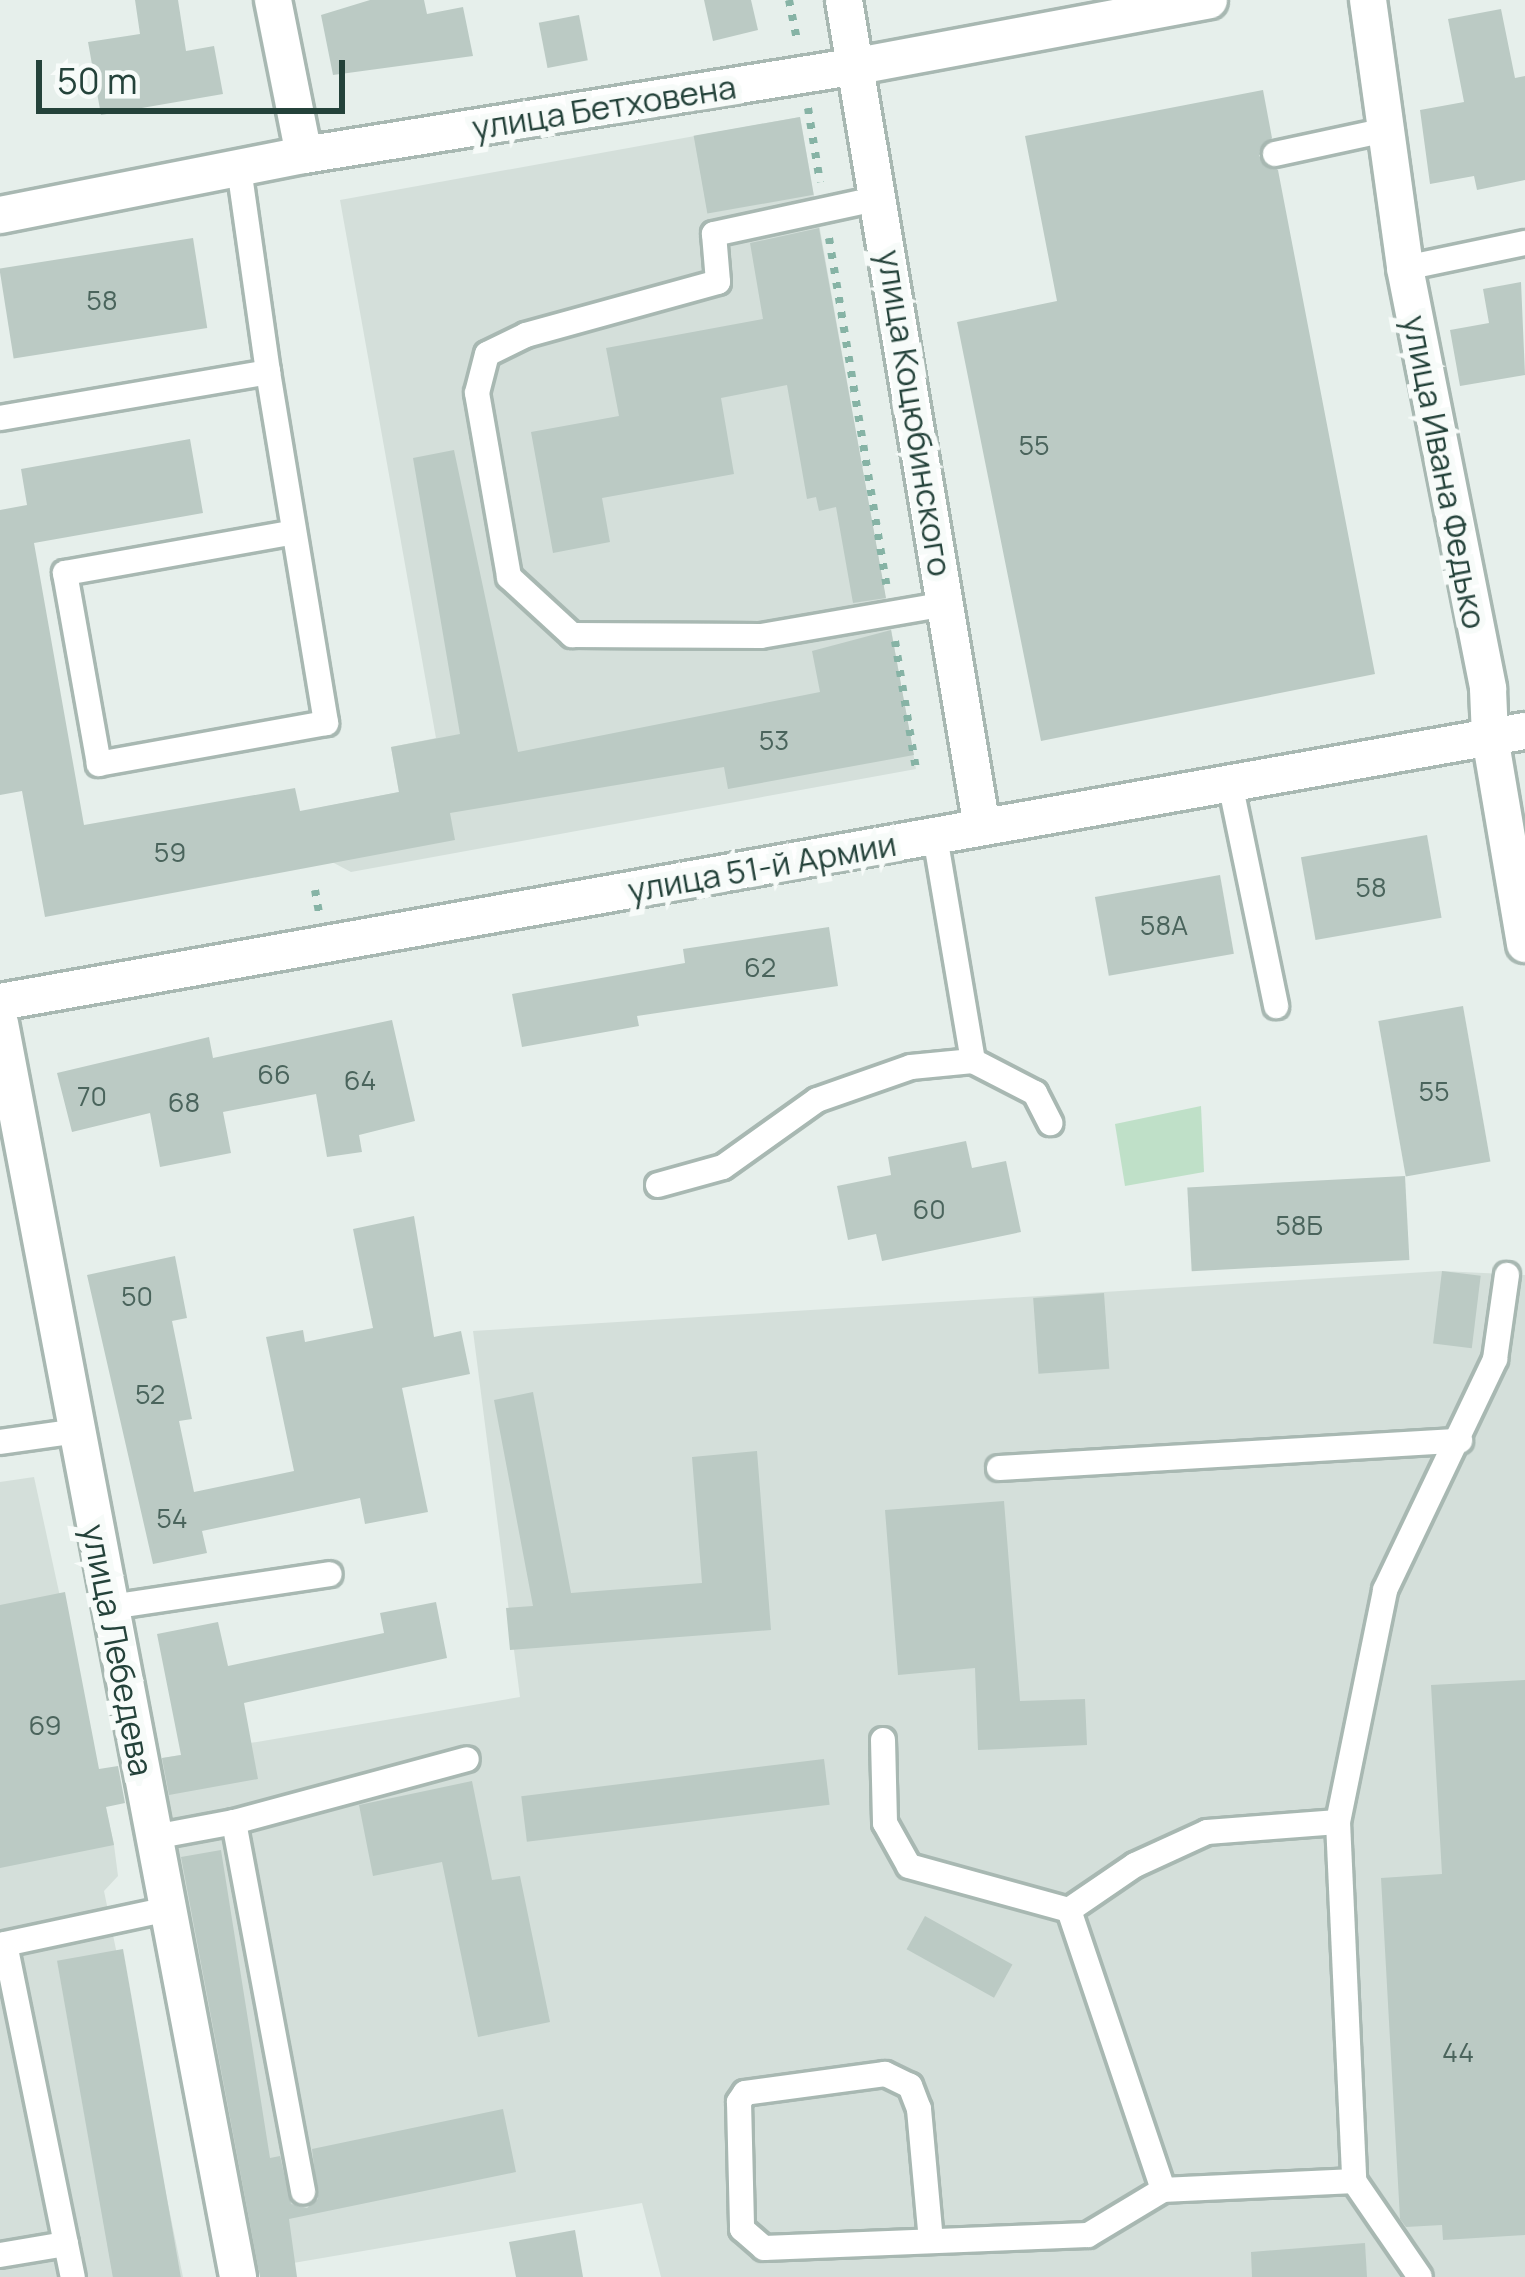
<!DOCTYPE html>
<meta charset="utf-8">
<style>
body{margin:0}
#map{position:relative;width:1525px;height:2277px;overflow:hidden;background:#e6efeb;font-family:Manrope,sans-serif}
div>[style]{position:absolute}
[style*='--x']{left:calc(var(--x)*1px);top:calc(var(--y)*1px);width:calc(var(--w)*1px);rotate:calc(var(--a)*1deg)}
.built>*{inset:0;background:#d4dfda}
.green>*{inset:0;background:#bfe0c8}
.building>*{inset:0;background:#bbcac4;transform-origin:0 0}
.path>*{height:8px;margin-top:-4px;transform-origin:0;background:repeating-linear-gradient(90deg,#86b3a5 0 6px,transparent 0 15px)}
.roads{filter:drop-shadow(3px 0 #a8b8b2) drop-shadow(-3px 0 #a8b8b2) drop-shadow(0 3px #a8b8b2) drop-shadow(0 -3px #a8b8b2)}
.service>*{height:24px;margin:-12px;padding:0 12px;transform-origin:12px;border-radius:12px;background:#fff}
.minor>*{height:36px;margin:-18px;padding:0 18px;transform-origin:18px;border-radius:18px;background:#fff}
.tertiary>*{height:36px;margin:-18px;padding:0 18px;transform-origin:18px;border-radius:18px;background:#fff}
.secondary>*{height:36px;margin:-18px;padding:0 18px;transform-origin:18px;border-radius:18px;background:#fff}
span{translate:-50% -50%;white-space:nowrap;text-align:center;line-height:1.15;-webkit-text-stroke:12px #f7fbf9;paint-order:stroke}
.number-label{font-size:27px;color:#4a645c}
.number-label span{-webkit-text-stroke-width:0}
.street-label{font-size:33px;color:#24423a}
.scale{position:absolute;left:36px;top:60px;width:309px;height:54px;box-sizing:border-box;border:6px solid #24423a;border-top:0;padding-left:15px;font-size:36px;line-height:42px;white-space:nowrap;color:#24423a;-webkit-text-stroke:9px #f7fbf9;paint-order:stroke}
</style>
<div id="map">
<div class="built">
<i style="clip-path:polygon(800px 117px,916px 769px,351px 872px,332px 862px,322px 807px,399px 792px,391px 747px,436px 738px,340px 200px)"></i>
<i style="clip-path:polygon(1442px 1271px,1525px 1275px,1525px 2277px,661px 2277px,642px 2203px,241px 2272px,157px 1759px,520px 1697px,473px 1331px)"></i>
<i style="clip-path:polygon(34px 1477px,114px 1845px,118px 1876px,104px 1891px,183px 2277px,0 2277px,0 1482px)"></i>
</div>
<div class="green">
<i style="clip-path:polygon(1201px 1106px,1204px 1172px,1125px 1186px,1115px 1124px)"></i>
</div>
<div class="building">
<i style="clip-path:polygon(135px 0,178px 0,186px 51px,214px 46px,223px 94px,101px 115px,88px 42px,140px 34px)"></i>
<i style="clip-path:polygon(370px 0,424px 0,427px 14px,463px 7px,473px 56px,333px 75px,321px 15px)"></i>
<i style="clip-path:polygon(704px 0,751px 0,758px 30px,713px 41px)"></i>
<i style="clip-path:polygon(1501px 9px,1515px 78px,1525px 76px,1525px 180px,1477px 190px,1474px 176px,1430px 184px,1420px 110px,1464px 102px,1448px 19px)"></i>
<i style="left:579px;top:15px;width:46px;height:41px;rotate:79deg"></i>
<i style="clip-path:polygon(1263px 90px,1272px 138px,1259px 156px,1278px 170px,1375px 674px,1041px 741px,957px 322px,1057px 301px,1025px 136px)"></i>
<i style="left:800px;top:117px;width:79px;height:108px;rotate:80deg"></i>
<i style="clip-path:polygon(819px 228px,886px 598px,853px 603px,836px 507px,819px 511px,816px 497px,807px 499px,787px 385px,721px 398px,734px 474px,602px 498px,610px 542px,553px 553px,531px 432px,619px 416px,606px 348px,763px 319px,750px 243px)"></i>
<i style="left:193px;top:238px;width:91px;height:196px;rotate:81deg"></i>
<i style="clip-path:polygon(1521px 282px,1525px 375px,1460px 386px,1450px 330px,1489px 323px,1483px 289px)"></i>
<i style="clip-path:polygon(190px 439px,203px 513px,34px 543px,84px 825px,295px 788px,300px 811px,399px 792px,391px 747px,460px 734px,413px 458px,454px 450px,518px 752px,820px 692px,812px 651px,891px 630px,914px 755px,728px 789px,724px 767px,450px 813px,455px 840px,45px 917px,22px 791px,0 795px,0 510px,27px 505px,21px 469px)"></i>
<i style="left:1427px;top:835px;width:84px;height:128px;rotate:80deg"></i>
<i style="left:1220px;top:875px;width:80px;height:127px;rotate:80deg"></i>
<i style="clip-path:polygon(829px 927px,838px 986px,637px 1016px,639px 1026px,522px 1047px,512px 994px,685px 963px,683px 949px)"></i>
<i style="left:1463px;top:1006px;width:158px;height:86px;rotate:80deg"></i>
<i style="clip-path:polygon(392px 1020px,415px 1121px,359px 1135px,362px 1152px,327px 1157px,316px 1094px,223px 1112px,231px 1153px,160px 1167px,150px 1113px,72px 1132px,57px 1073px,209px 1037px,213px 1058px)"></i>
<i style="clip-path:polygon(966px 1141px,972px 1168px,1006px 1161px,1021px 1232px,882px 1261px,876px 1234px,848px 1240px,837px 1186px,891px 1175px,888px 1157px)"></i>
<i style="left:1405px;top:1176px;width:84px;height:218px;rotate:87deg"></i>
<i style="clip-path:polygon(414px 1216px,434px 1337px,461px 1331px,470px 1374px,402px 1388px,428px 1512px,365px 1524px,360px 1498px,202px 1531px,207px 1553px,153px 1564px,87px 1275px,175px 1256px,187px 1318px,172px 1321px,192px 1419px,179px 1421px,194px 1492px,294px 1471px,266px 1337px,303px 1330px,305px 1342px,373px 1328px,353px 1229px)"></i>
<i style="left:1442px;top:1271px;width:39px;height:73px;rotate:7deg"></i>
<i style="left:1104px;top:1293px;width:76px;height:71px;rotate:86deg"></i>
<i style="clip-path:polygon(533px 1392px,571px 1593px,702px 1583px,692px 1457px,757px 1451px,771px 1630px,510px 1650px,506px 1608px,533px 1606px,494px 1400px)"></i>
<i style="clip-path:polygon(1004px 1501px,1020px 1701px,1085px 1699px,1087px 1745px,978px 1750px,975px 1668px,898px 1675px,885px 1510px)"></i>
<i style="clip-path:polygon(65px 1592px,99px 1769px,118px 1766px,125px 1803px,106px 1807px,114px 1845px,0 1868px,0 1605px)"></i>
<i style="clip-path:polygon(436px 1602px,447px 1658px,244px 1703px,258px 1779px,169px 1795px,162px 1758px,181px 1755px,157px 1634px,218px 1622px,228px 1666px,384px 1633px,380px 1613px)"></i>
<i style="clip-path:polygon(1525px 1680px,1525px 2235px,1443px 2240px,1442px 2225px,1406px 2227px,1400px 2219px,1381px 1878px,1442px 1874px,1431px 1685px)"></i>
<i style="left:824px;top:1759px;width:46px;height:305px;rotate:83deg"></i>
<i style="clip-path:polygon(472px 1781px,492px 1880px,520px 1876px,550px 2022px,478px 2037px,442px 1862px,373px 1876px,359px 1805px)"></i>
<i style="clip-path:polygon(221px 1850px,270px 2158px,280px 2156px,291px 2204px,307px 2208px,318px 2199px,312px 2149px,503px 2109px,516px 2172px,289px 2219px,297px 2277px,260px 2277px,181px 1857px)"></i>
<i style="left:925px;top:1916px;width:100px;height:38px;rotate:29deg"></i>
<i style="left:123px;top:1949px;width:333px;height:67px;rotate:80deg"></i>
<i style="clip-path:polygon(575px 2230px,583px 2277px,516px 2277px,509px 2242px)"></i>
<i style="clip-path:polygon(1365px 2243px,1367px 2277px,1252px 2277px,1251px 2252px)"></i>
</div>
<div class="path">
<i style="--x:789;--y:0;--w:41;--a:78.7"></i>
<i style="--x:808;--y:108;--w:75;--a:80.8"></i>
<i style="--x:829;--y:238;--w:351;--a:80.6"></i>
<i style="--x:895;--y:641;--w:130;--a:80.7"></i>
<i style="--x:315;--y:890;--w:22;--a:80"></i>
</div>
<div class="roads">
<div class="service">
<i style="--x:1275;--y:154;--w:114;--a:-12.2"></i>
<i style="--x:239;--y:168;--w:206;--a:81.9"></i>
<i style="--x:880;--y:198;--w:170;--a:167.8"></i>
<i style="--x:714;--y:234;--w:48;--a:85.2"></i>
<i style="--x:718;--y:282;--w:199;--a:164.6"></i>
<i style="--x:526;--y:335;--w:43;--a:154"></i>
<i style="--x:487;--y:354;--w:40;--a:104.4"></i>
<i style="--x:477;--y:393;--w:187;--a:80.1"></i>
<i style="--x:509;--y:577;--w:86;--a:42.6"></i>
<i style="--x:572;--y:635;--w:189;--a:0.3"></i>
<i style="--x:761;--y:636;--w:188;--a:-9.8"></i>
<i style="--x:1405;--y:268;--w:123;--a:-11.8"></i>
<i style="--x:0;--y:418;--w:272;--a:-9.7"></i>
<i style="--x:268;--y:372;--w:356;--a:80.6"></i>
<i style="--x:326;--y:723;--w:231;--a:169.8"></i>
<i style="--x:99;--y:764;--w:194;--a:-100.1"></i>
<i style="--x:65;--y:573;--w:229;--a:-10.1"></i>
<i style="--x:1230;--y:783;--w:228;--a:78.3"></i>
<i style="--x:973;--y:1061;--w:70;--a:27.3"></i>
<i style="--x:1035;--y:1093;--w:34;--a:63"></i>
<i style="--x:658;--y:1185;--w:67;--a:-15.5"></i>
<i style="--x:723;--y:1167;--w:115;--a:-35.5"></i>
<i style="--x:817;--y:1100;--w:100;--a:-19.3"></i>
<i style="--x:911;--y:1067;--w:62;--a:-5.5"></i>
<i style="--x:973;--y:1061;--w:228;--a:-99.6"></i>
<i style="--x:0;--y:1442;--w:78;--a:-8.1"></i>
<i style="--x:999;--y:1468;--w:462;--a:-3.4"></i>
<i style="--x:110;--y:1607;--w:222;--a:-8.5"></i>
<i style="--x:883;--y:1740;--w:83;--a:88.6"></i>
<i style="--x:885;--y:1823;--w:49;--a:60.8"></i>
<i style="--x:909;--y:1866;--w:166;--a:15.4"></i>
<i style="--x:1069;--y:1910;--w:295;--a:71.4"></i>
<i style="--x:1163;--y:2190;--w:191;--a:-2.7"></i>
<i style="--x:234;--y:1822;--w:241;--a:-15.1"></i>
<i style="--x:1338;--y:1822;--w:359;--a:87.4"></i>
<i style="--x:1354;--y:2181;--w:116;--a:55.5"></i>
<i style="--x:154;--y:1837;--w:81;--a:-10.6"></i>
<i style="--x:234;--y:1822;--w:376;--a:79.4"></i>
<i style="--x:1069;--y:1910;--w:80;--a:-34.3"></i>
<i style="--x:1135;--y:1865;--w:79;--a:-24.6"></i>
<i style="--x:1207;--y:1832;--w:131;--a:-4.4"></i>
<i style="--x:1338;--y:1822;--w:237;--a:-78.5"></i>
<i style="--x:1385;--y:1590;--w:256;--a:-64.5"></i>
<i style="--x:1495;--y:1359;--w:85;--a:-81.9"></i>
<i style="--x:5;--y:1944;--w:340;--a:78.5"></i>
<i style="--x:0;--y:1945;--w:172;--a:-12.1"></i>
<i style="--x:931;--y:2241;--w:133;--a:-95.2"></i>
<i style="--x:919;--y:2109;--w:25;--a:-111"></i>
<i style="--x:910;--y:2086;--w:28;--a:-154"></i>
<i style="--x:885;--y:2074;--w:141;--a:172.3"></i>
<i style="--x:745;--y:2093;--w:11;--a:124"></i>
<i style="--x:739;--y:2102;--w:127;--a:88.6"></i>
<i style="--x:742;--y:2229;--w:29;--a:41"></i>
<i style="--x:764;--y:2248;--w:324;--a:-2.3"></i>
<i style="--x:1088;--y:2235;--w:87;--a:-31"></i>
<i style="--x:0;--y:2255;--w:67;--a:-9.5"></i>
</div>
<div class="minor">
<i style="--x:273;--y:0;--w:158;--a:78.7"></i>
<i style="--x:1368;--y:0;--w:271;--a:82.1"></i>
<i style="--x:1405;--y:268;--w:429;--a:78.8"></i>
<i style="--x:1488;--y:689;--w:48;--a:87.6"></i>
<i style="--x:0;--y:215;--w:310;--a:-11.2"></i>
<i style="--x:304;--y:155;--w:561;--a:-9.13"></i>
<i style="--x:858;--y:66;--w:357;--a:-10.6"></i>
<i style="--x:0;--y:1023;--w:1276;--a:79.25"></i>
</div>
<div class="tertiary">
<i style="--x:1490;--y:737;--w:210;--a:80.4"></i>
</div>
<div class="secondary">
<i style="--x:844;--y:0;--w:838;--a:80.53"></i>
<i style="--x:0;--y:1002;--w:1549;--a:-10.08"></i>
</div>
</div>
<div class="number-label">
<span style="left:102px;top:300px">58</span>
<span style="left:1034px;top:445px">55</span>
<span style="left:774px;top:740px">53</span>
<span style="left:170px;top:852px">59</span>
<span style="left:1371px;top:887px">58</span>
<span style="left:1164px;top:925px">58А</span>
<span style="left:760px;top:967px">62</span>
<span style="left:274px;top:1074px">66</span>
<span style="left:360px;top:1080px">64</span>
<span style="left:1434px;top:1091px">55</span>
<span style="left:92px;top:1096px">70</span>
<span style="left:184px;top:1102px">68</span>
<span style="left:929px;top:1209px">60</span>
<span style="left:1299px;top:1225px">58Б</span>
<span style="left:137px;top:1296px">50</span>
<span style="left:150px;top:1394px">52</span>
<span style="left:172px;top:1518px">54</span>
<span style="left:45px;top:1725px">69</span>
<span style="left:1458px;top:2052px">44</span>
</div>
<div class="street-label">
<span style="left:604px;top:107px;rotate:-9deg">улица Бетховена</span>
<span style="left:915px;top:413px;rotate:81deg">улица Коцюбинского</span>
<span style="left:1445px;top:472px;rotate:79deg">улица Ивана Федько</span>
<span style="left:762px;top:867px;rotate:-10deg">улица 51-й Армии</span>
<span style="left:118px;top:1650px;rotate:79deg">улица Лебедева</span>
</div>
<div class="scale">50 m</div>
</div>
